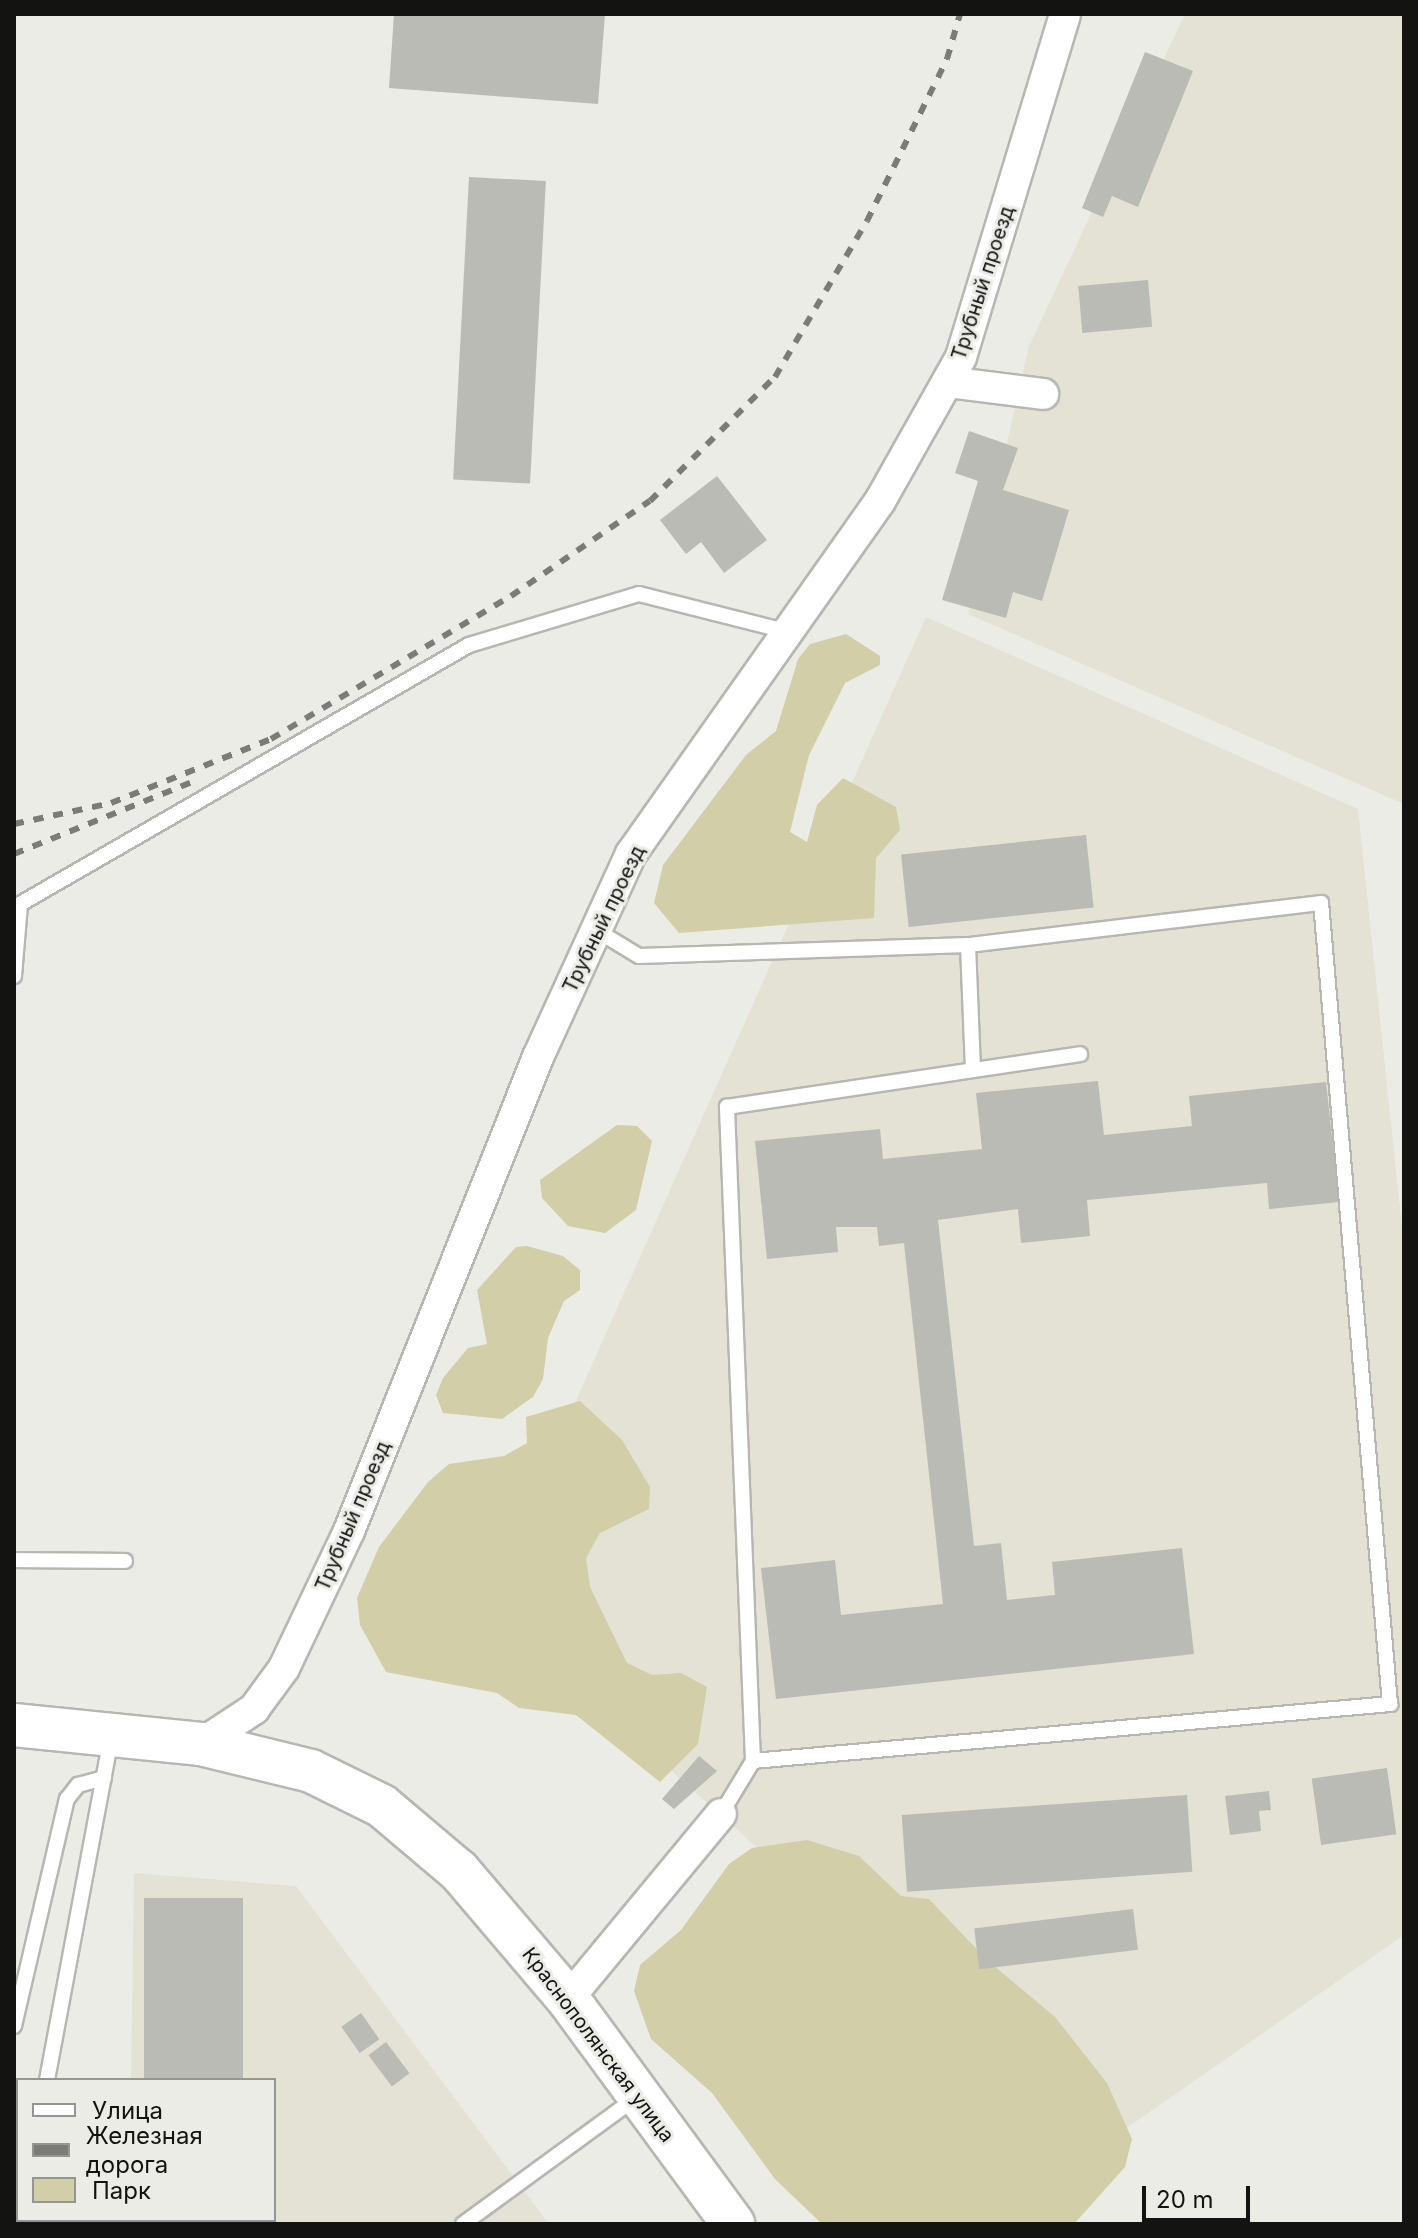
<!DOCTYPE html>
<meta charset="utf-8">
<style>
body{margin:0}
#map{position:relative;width:1418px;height:2238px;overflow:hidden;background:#ecece6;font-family:Inter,sans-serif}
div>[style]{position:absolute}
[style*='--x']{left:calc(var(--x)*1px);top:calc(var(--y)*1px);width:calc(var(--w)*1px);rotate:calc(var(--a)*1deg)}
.built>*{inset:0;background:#e3e2d5}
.green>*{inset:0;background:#d1cea8}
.building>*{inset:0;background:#bbbbb5;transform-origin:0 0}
.roads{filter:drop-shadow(2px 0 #b7b6b1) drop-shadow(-2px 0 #b7b6b1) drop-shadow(0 2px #b7b6b1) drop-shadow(0 -2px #b7b6b1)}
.service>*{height:14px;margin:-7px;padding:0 7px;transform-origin:7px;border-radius:7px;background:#fff}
.minor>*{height:30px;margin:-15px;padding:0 15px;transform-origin:15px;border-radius:15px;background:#fff}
.secondary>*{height:42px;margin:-21px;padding:0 21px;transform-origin:21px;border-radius:21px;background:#fff}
.rail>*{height:6px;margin-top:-3px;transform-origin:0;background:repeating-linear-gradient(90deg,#7b7b77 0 10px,transparent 0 20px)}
span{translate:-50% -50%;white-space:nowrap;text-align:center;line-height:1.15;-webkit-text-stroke:6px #ecece6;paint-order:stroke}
.street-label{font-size:20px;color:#131311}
.frame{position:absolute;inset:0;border:16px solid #131311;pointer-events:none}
.legend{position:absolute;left:16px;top:2078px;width:260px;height:144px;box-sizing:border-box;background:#ecece6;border:2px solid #959591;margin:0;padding:10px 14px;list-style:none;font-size:24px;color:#131311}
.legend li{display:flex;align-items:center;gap:16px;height:40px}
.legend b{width:40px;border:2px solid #959591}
.scale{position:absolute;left:1142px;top:2186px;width:108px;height:36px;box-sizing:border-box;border:4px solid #131311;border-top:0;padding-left:10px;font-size:24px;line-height:28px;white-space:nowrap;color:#131311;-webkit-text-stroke:6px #ecece6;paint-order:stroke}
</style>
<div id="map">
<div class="built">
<i style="clip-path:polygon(1185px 14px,1404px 14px,1404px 804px,968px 614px,1029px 346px)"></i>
<i style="clip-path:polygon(926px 617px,1358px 809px,1404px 1247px,1404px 1935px,1095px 2150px,485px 1604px)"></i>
<i style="clip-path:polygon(134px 1873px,296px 1886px,549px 2224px,128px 2224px,274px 2220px,274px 2080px,131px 2080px)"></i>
</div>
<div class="green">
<i style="clip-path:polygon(846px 634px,880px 656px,880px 665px,845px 683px,809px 755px,790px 832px,807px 842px,817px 805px,843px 778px,896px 807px,900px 830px,876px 858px,874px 918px,679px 933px,654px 903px,663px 865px,746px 755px,776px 731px,798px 659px,810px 644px)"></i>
<i style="clip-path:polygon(617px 1125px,637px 1126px,652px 1141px,636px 1210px,605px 1233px,568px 1226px,542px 1198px,540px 1180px)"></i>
<i style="clip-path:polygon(527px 1246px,563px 1256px,580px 1270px,580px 1290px,564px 1301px,548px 1338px,543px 1379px,533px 1397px,502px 1419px,443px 1413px,436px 1395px,443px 1378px,468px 1348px,487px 1344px,477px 1290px,516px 1247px)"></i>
<i style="clip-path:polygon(580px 1401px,622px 1440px,650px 1487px,649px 1509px,600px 1533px,586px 1558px,590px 1587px,627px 1663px,652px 1675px,681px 1673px,707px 1687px,698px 1744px,660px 1782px,576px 1715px,519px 1708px,497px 1693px,386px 1672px,360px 1625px,357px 1598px,379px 1547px,428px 1482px,449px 1464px,504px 1456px,527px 1443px,526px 1417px)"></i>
<i style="clip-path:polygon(807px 1840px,859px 1856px,901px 1896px,929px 1899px,987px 1960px,1055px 2017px,1107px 2083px,1132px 2139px,1125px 2167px,1074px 2224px,822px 2224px,775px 2179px,712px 2093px,651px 2039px,634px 1991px,640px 1965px,681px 1930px,729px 1864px,752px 1848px)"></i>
</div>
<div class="building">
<i style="clip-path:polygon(394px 14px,605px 14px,598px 104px,389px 88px)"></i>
<i style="clip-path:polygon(1145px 52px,1193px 71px,1138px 207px,1112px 196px,1103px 217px,1082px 208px)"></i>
<i style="left:469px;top:177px;width:77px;height:303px;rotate:3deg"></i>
<i style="left:1148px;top:280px;width:47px;height:70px;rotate:85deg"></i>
<i style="clip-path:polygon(969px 431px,1018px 448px,1003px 490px,1069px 510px,1042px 601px,1013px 592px,1006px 618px,942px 600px,978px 481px,955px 473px)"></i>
<i style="clip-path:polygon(717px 476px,767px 540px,724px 573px,701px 542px,686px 554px,660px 520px)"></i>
<i style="left:1086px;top:835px;width:73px;height:186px;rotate:84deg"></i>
<i style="clip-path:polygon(1098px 1081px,1104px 1135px,1192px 1126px,1189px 1096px,1326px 1082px,1339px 1202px,1269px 1209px,1267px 1183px,1087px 1200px,1090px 1236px,1021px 1243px,1018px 1209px,938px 1220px,974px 1546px,1001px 1543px,1007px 1600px,1055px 1595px,1052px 1562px,1182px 1548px,1194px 1654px,776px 1699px,761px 1568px,835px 1560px,841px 1615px,943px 1604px,904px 1243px,879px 1246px,877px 1227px,836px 1227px,838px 1252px,767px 1259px,755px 1141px,880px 1129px,883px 1159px,982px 1149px,976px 1093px)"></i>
<i style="clip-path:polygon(699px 1756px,717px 1771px,674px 1809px,662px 1799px)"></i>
<i style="left:1387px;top:1768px;width:67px;height:76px;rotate:82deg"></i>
<i style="clip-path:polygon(1269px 1791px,1271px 1810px,1259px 1811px,1261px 1831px,1230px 1835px,1225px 1796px)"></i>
<i style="left:1187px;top:1795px;width:77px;height:286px;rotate:86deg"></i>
<i style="left:144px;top:1898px;width:99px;height:182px"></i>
<i style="left:1133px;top:1909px;width:41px;height:160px;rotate:83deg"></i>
<i style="left:361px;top:2013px;width:32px;height:24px;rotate:55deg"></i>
<i style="left:386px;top:2042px;width:39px;height:22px;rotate:53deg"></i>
<i style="left:34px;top:2220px;width:58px;height:4px"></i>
<i style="left:111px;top:2220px;width:139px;height:4px"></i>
</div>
<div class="roads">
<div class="service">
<i style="--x:596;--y:930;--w:50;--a:31.2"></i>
<i style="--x:639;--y:956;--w:329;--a:-1.9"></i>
<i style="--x:14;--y:976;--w:72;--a:-85.2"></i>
<i style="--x:20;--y:904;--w:518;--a:-29.98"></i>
<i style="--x:469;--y:645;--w:177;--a:-16.7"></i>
<i style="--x:639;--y:594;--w:155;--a:14.2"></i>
<i style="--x:14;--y:1560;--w:111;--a:0.5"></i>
<i style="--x:753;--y:1761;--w:655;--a:-92.28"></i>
<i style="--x:727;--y:1107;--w:357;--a:-8.5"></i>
<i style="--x:721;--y:1814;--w:62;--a:-58.9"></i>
<i style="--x:753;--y:1761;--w:640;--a:-5.11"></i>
<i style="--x:1390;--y:1704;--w:804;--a:-94.92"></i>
<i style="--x:1321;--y:903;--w:355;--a:173.2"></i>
<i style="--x:968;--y:945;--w:122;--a:87.7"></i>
<i style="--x:14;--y:2026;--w:233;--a:-76.9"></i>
<i style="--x:67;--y:1799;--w:18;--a:-52"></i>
<i style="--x:78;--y:1785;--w:27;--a:-15"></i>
<i style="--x:47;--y:2080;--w:349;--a:-79.4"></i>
<i style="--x:14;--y:2204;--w:13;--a:-72"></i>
<i style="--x:463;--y:2224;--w:215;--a:-36.1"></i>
</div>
<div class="minor">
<i style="--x:948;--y:382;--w:96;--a:7.2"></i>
<i style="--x:201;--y:1744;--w:64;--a:-33.4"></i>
<i style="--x:254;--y:1709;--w:51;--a:-53.8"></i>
<i style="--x:284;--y:1668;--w:152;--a:-64.6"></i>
<i style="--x:349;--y:1531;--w:510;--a:-68.26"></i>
<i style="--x:538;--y:1057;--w:223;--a:-65.4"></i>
<i style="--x:631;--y:854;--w:432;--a:-54.8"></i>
<i style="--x:880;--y:501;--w:165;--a:-60.6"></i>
<i style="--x:961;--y:357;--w:358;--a:-73.1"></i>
<i style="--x:568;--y:1999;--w:240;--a:-50.4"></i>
</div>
<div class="secondary">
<i style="--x:14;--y:1725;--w:188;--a:5.8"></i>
<i style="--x:201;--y:1744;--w:113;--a:13.8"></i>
<i style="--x:311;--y:1771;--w:79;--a:26.2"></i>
<i style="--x:382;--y:1806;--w:101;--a:40.2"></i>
<i style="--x:459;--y:1871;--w:168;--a:49.6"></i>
<i style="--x:568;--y:1999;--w:279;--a:53.7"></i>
</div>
</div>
<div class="rail">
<i style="--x:14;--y:824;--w:99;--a:-12.2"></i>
<i style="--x:111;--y:803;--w:172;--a:-21.8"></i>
<i style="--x:271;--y:739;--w:279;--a:-30.8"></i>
<i style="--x:511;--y:596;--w:168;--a:-34.4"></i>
<i style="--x:650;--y:501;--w:176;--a:-44.8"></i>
<i style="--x:775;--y:377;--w:181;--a:-59.5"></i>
<i style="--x:867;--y:221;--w:181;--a:-63.7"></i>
<i style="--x:947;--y:59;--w:47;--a:-73.9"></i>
<i style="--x:14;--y:854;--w:190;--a:-22"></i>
</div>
<div class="street-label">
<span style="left:983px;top:283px;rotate:-72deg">Трубный проезд</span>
<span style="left:604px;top:919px;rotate:-64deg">Трубный проезд</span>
<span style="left:353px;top:1516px;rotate:-67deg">Трубный проезд</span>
<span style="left:598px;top:2045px;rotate:53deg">Краснополянская улица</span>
</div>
<div class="frame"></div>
<ul class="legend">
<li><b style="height:10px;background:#fff"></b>Улица</li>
<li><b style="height:10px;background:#7b7b77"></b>Железная дорога</li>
<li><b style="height:22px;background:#d1cea8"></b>Парк</li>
</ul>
<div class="scale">20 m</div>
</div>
